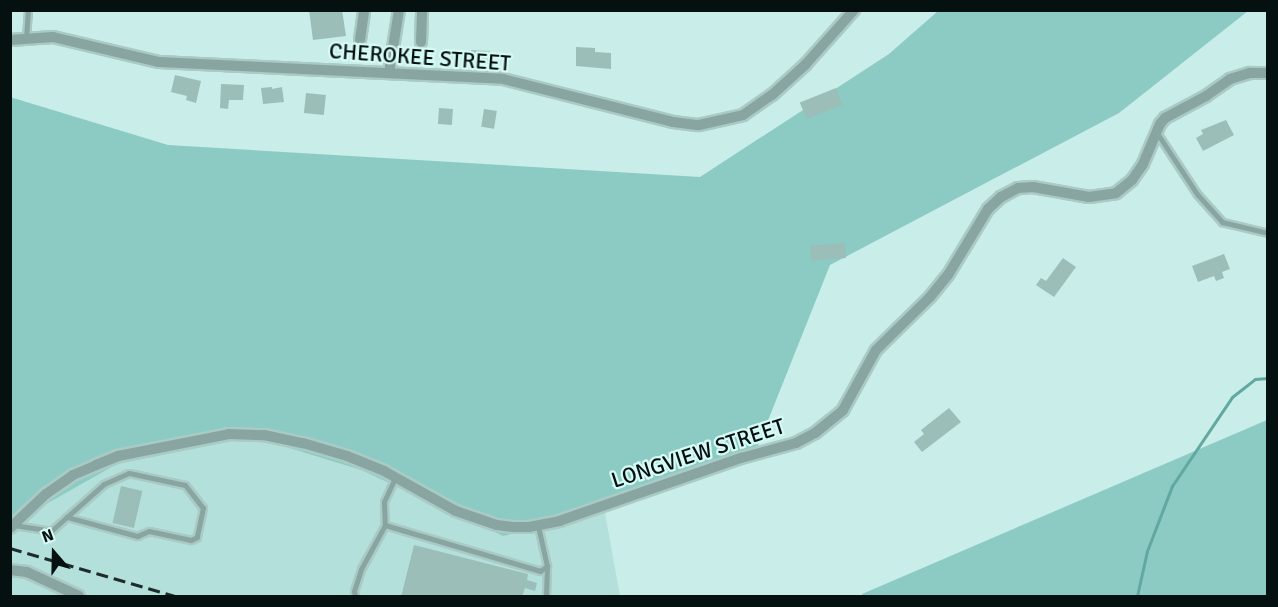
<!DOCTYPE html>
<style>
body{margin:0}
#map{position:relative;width:1278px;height:607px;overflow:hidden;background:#c9ede8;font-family:Signika,sans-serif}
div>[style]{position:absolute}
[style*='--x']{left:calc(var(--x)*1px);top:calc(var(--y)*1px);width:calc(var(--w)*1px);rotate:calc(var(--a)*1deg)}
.built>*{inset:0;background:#b4e0db}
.green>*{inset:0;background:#8ccbc3}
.stream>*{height:3px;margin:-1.5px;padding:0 1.5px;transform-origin:1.5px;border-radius:1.5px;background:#61a9a0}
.building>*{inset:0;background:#9bbeb9;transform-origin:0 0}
.roads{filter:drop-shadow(2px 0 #aacac5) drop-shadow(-2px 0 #aacac5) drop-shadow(0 2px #aacac5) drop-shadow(0 -2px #aacac5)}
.lane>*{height:5px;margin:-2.5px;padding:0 2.5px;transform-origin:2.5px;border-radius:2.5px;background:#88a5a1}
.street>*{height:10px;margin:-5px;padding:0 5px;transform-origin:5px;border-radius:5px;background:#88a5a1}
.rail>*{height:3px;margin-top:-1.5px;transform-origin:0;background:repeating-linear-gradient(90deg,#1d2b2a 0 12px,transparent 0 18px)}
span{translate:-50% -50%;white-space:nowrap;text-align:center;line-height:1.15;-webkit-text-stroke:4.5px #d6faf5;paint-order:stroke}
.street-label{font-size:22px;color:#051110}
.frame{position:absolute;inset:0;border:12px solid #051110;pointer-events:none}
.north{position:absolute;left:24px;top:523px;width:60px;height:60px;-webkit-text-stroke:4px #d6faf5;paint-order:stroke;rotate:340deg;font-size:16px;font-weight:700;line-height:24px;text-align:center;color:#051110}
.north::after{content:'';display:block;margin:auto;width:21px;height:27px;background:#051110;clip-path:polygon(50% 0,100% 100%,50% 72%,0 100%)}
</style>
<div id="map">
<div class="built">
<i style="clip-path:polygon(253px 437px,361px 470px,503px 536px,605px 513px,620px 596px,11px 596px,10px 524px,117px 464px)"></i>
</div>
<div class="green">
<i style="clip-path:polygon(938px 11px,1248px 11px,1119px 113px,830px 265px,753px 458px,604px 513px,503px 536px,361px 470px,253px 437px,117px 464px,11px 524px,10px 97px,168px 145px,700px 177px,889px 54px)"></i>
<i style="clip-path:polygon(1267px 420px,1267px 596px,863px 596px,862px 594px)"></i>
</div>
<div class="stream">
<i style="--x:1137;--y:596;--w:46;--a:-77.5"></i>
<i style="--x:1147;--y:551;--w:70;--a:-69"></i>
<i style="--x:1172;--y:486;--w:107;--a:-56"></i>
<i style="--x:1232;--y:397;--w:29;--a:-38"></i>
<i style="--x:1255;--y:379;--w:13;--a:-4"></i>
</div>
<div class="building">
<i style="clip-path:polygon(309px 10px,342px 10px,346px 36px,313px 40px)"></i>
<i style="clip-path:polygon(576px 47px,595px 48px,595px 52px,611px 53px,611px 69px,576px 66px)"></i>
<i style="left:471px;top:50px;width:19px;height:13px;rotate:3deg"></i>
<i style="clip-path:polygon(175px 75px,201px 81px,196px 103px,186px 100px,187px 96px,171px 92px)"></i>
<i style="clip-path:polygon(221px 84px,244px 85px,243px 100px,229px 100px,228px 109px,220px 108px)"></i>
<i style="clip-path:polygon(272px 87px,272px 89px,282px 87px,284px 102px,263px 104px,261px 88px)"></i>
<i style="left:836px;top:88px;width:18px;height:39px;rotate:68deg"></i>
<i style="left:306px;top:93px;width:20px;height:20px;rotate:6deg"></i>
<i style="left:439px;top:108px;width:14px;height:16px;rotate:4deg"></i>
<i style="left:484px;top:109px;width:13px;height:18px;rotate:9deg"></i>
<i style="clip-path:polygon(1226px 120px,1234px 135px,1203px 151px,1196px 138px,1203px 134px,1201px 130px)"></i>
<i style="left:845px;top:243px;width:15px;height:35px;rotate:86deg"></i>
<i style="clip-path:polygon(1224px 254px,1230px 269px,1222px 272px,1224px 278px,1216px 281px,1214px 276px,1198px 282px,1192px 266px)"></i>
<i style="clip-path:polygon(1063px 258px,1076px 267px,1054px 297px,1036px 285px,1041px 278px,1046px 281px)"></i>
<i style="clip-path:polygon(949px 408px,961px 422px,922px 452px,914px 442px,924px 434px,921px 430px)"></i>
<i style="left:121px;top:486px;width:22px;height:38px;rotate:13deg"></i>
<i style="clip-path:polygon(414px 545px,528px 574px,527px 580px,537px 583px,535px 591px,525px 588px,522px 597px,401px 597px)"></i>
</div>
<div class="roads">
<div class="lane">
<i style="--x:26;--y:38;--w:28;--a:-86"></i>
<i style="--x:1157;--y:133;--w:73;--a:56.7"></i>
<i style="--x:1197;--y:194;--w:38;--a:48"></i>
<i style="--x:1222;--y:222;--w:47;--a:13.4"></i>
<i style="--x:395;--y:478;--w:26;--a:115"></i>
<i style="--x:384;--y:502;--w:23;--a:88"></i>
<i style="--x:385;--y:525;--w:162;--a:16.5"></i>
<i style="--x:540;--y:571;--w:9;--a:-36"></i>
<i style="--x:547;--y:566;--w:41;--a:-102.7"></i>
<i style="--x:14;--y:525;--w:37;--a:9"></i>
<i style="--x:51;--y:531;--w:71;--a:-41.6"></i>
<i style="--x:104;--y:484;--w:27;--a:-24"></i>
<i style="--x:129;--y:473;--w:57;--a:12.1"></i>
<i style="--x:185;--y:485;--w:29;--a:52"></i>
<i style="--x:203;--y:508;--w:30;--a:102"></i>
<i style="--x:197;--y:537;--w:7;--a:153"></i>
<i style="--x:191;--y:540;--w:43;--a:-167.9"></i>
<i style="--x:149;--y:531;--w:13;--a:157"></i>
<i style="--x:137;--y:536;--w:73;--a:-164.8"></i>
<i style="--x:355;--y:596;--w:5;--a:-101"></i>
<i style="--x:354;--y:591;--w:23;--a:-72"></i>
<i style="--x:361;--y:569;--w:50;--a:-61.4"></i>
<i style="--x:546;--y:596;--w:30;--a:-88"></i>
</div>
<div class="street">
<i style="--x:10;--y:40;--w:43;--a:-4"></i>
<i style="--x:53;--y:37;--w:109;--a:13.3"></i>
<i style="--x:159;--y:62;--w:344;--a:2.8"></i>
<i style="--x:503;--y:79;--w:175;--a:14.2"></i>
<i style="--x:673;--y:122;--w:26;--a:7"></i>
<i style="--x:699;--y:125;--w:45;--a:-12.8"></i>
<i style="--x:743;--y:115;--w:35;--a:-35"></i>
<i style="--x:772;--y:95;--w:45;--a:-42.3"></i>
<i style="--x:805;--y:65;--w:74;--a:-48.3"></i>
<i style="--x:360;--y:40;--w:30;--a:-82"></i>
<i style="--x:421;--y:42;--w:32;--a:-88"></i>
<i style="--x:389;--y:73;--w:64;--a:-81"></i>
<i style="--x:10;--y:528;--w:50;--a:-43.4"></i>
<i style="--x:46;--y:494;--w:33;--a:-35"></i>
<i style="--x:73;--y:475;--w:25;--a:-23"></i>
<i style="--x:96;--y:465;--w:24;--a:-22"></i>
<i style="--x:118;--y:456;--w:113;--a:-11.2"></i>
<i style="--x:229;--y:434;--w:35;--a:2"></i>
<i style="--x:264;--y:435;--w:40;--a:12"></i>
<i style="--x:303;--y:443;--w:46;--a:16.5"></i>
<i style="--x:347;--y:456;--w:40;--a:22"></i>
<i style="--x:384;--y:471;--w:82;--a:29.1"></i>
<i style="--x:456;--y:511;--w:43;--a:18.9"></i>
<i style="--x:497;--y:525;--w:16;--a:7"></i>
<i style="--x:513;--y:527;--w:16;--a:0"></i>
<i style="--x:529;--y:527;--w:31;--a:-11"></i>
<i style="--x:559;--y:521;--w:193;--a:-19.1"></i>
<i style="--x:741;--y:458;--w:57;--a:-15.3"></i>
<i style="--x:796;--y:443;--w:21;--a:-28"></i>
<i style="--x:815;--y:433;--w:36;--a:-39"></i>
<i style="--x:843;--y:410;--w:68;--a:-61.2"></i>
<i style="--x:876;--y:350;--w:76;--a:-44.5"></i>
<i style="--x:930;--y:297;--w:28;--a:-51"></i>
<i style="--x:948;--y:275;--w:77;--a:-58.8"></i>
<i style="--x:988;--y:209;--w:18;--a:-43"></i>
<i style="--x:1001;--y:197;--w:19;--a:-28"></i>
<i style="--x:1018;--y:188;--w:15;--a:-4"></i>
<i style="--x:1033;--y:187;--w:57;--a:10.1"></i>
<i style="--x:1089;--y:197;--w:27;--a:-8"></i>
<i style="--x:1116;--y:193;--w:21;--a:-39"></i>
<i style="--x:1132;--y:180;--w:19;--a:-55"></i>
<i style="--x:1143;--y:164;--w:43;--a:-67"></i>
<i style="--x:1160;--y:124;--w:8;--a:-50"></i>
<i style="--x:1165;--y:118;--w:47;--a:-28.2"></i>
<i style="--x:1206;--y:96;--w:29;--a:-35"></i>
<i style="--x:1230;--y:79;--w:21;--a:-17"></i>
<i style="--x:1250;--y:73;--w:18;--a:0"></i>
<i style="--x:10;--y:570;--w:17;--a:7"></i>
<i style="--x:27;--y:572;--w:57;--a:24.8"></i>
</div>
</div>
<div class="rail">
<i style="--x:10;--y:548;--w:172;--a:16.2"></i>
</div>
<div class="street-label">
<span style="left:420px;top:57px;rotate:4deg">CHEROKEE STREET</span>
<span style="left:698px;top:453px;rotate:-18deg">LONGVIEW STREET</span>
</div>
<div class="frame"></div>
<div class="north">N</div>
</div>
